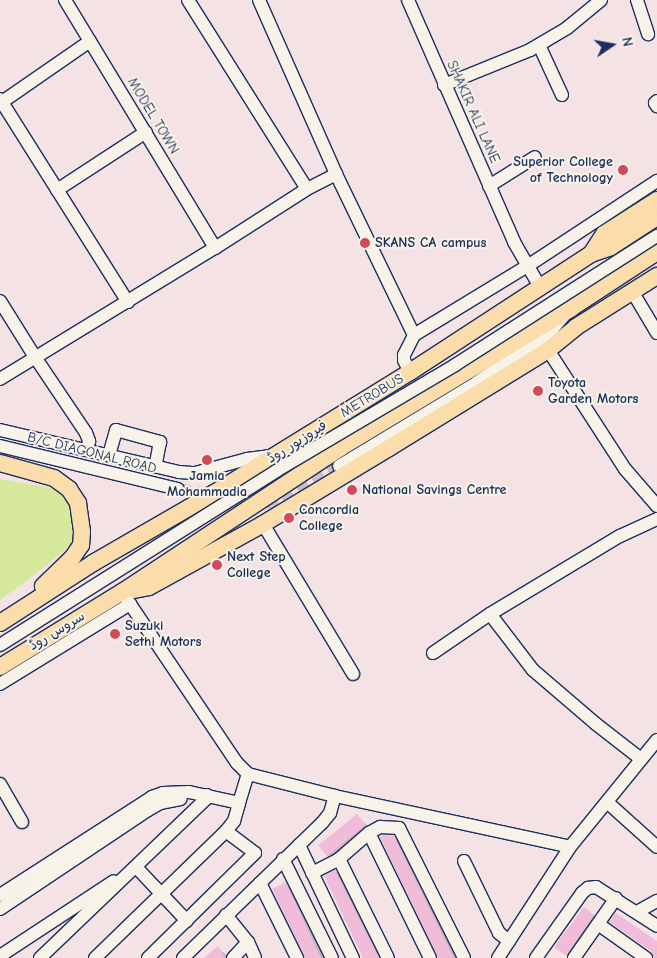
<!DOCTYPE html>
<meta charset="utf-8">
<style>
body{margin:0}
#map{position:relative;width:657px;height:958px;overflow:hidden;background:#f5e2e4;font-family:"Comic Neue","Playpen Sans Arabic",sans-serif}
div>[style]{position:absolute}
[style*='--x']{left:calc(var(--x)*1px);top:calc(var(--y)*1px);width:calc(var(--w)*1px);rotate:calc(var(--a)*1deg)}
.green>*{inset:0;background:#d5e89c}
.shadow>*{inset:0;background:#0003}
.building>*{inset:0;background:#f0bcd9;transform-origin:0 0}
.minor-tunnel>*{height:12px;margin-top:-6px;transform-origin:0;background:repeating-linear-gradient(90deg,#c9bec9 0 12px,transparent 0 18px)}
.roads{filter:drop-shadow(1px 0 #1b2f5e) drop-shadow(-1px 0 #1b2f5e) drop-shadow(0 1px #1b2f5e) drop-shadow(0 -1px #1b2f5e)}
.minor>*{height:12px;margin:-6px;padding:0 6px;transform-origin:6px;border-radius:6px;background:#f7f3e8}
.major>*{height:16px;margin:-8px;padding:0 8px;transform-origin:8px;border-radius:8px;background:#fbddab}
.bridges{filter:drop-shadow(1px 0 #1b2f5e) drop-shadow(-1px 0 #1b2f5e) drop-shadow(0 1px #1b2f5e) drop-shadow(0 -1px #1b2f5e)}
.minor-bridge>*{height:12px;margin:-6px;padding:0 6px;transform-origin:6px;border-radius:6px;background:#f7f3e8}
.dots>*{width:14px;height:14px;translate:-50% -50%;box-sizing:border-box;border:2px solid #f7f3e8;border-radius:50%}
span{translate:-50% -50%;white-space:nowrap;text-align:center;line-height:1.15;-webkit-text-stroke:4px #f7f3e8;paint-order:stroke}
.street-label{font-size:14px;color:#1b2f5e}
.poi-label{font-size:14px;color:#1b2f5e;font-weight:700}
.right{translate:-100% -50%;text-align:right}
.left{translate:0 -50%;text-align:left}
.north{position:absolute;left:587px;top:20px;width:50px;height:50px;-webkit-text-stroke:4px #f7f3e8;paint-order:stroke;rotate:78deg;font-size:14px;font-weight:700;line-height:20px;text-align:center;color:#1b2f5e}
.north::after{content:'';display:block;margin:auto;width:18px;height:22px;background:#1b2f5e;clip-path:polygon(50% 0,100% 100%,50% 72%,0 100%)}
</style>
<div id="map">
<div class="green">
<i style="clip-path:polygon(0 479px,53px 488px,70px 500px,73px 542px,46px 566px,0 600px)"></i>
</div>
<div class="shadow">
<i style="clip-path:polygon(357px 816px,371px 829px,334px 858px,328px 855px)"></i>
<i style="clip-path:polygon(393px 837px,400px 841px,457px 958px,438px 958px)"></i>
<i style="clip-path:polygon(335px 871px,341px 875px,383px 958px,364px 958px)"></i>
<i style="clip-path:polygon(285px 884px,291px 887px,325px 958px,306px 958px)"></i>
<i style="clip-path:polygon(590px 912px,599px 919px,573px 958px,556px 947px)"></i>
<i style="clip-path:polygon(218px 948px,230px 958px,206px 958px)"></i>
</div>
<div class="building">
<i style="left:357px;top:814px;width:14px;height:50px;rotate:51deg"></i>
<i style="clip-path:polygon(383px 835px,394px 836px,454px 958px,438px 958px,380px 837px)"></i>
<i style="clip-path:polygon(335px 870px,379px 958px,363px 958px,324px 876px)"></i>
<i style="clip-path:polygon(286px 882px,308px 930px,321px 958px,305px 958px,272px 889px)"></i>
<i style="clip-path:polygon(584px 907px,594px 915px,566px 956px,554px 947px)"></i>
<i style="clip-path:polygon(616px 913px,657px 941px,657px 958px,654px 958px,651px 951px,609px 922px)"></i>
<i style="clip-path:polygon(218px 946px,225px 958px,204px 958px)"></i>
</div>
<div class="minor-tunnel">
<i style="--x:178;--y:489;--w:75;--a:10.7"></i>
<i style="--x:252;--y:503;--w:14;--a:0"></i>
<i style="--x:266;--y:503;--w:16;--a:-14"></i>
<i style="--x:282;--y:499;--w:66;--a:-30.1"></i>
</div>
<div class="roads">
<div class="minor">
<i style="--x:65;--y:0;--w:290;--a:58.8"></i>
<i style="--x:188;--y:0;--w:223;--a:57.8"></i>
<i style="--x:259;--y:0;--w:190;--a:66.1"></i>
<i style="--x:336;--y:174;--w:179;--a:64.2"></i>
<i style="--x:408;--y:0;--w:264;--a:66.3"></i>
<i style="--x:514;--y:242;--w:52;--a:60"></i>
<i style="--x:637;--y:0;--w:36;--a:72"></i>
<i style="--x:539;--y:45;--w:55;--a:65.3"></i>
<i style="--x:444;--y:85;--w:93;--a:-22.1"></i>
<i style="--x:530;--y:50;--w:43;--a:-30.7"></i>
<i style="--x:567;--y:28;--w:44;--a:-39.5"></i>
<i style="--x:0;--y:99;--w:240;--a:57.8"></i>
<i style="--x:657;--y:101;--w:3;--a:135"></i>
<i style="--x:655;--y:103;--w:4;--a:56"></i>
<i style="--x:2;--y:102;--w:107;--a:-34.7"></i>
<i style="--x:489;--y:186;--w:54;--a:-32.2"></i>
<i style="--x:57;--y:190;--w:106;--a:-33.1"></i>
<i style="--x:632;--y:291;--w:49;--a:59.2"></i>
<i style="--x:0;--y:301;--w:66;--a:58"></i>
<i style="--x:35;--y:357;--w:92;--a:56.1"></i>
<i style="--x:86;--y:433;--w:9;--a:69"></i>
<i style="--x:89;--y:441;--w:9;--a:103"></i>
<i style="--x:548;--y:350;--w:142;--a:57.1"></i>
<i style="--x:625;--y:469;--w:49;--a:49.1"></i>
<i style="--x:410;--y:372;--w:13;--a:-117"></i>
<i style="--x:404;--y:360;--w:5;--a:-90"></i>
<i style="--x:404;--y:355;--w:22;--a:-63"></i>
<i style="--x:414;--y:335;--w:131;--a:-31.3"></i>
<i style="--x:526;--y:267;--w:157;--a:-33.3"></i>
<i style="--x:0;--y:379;--w:252;--a:-31.4"></i>
<i style="--x:215;--y:248;--w:109;--a:-32.7"></i>
<i style="--x:307;--y:189;--w:33;--a:-27"></i>
<i style="--x:0;--y:430;--w:184;--a:13.2"></i>
<i style="--x:179;--y:472;--w:16;--a:4"></i>
<i style="--x:195;--y:473;--w:54;--a:-15.1"></i>
<i style="--x:247;--y:459;--w:24;--a:-7"></i>
<i style="--x:0;--y:446;--w:183;--a:13.6"></i>
<i style="--x:109;--y:455;--w:26;--a:-74"></i>
<i style="--x:116;--y:430;--w:46;--a:15.3"></i>
<i style="--x:160;--y:442;--w:25;--a:101"></i>
<i style="--x:339;--y:466;--w:160;--a:-31.2"></i>
<i style="--x:476;--y:383;--w:88;--a:-34.4"></i>
<i style="--x:549;--y:333;--w:23;--a:-49"></i>
<i style="--x:263;--y:524;--w:175;--a:59"></i>
<i style="--x:122;--y:592;--w:206;--a:56.1"></i>
<i style="--x:237;--y:763;--w:16;--a:45"></i>
<i style="--x:248;--y:774;--w:90;--a:14.2"></i>
<i style="--x:335;--y:796;--w:240;--a:12.2"></i>
<i style="--x:490;--y:614;--w:71;--a:52.5"></i>
<i style="--x:533;--y:670;--w:83;--a:40.6"></i>
<i style="--x:596;--y:724;--w:57;--a:37.9"></i>
<i style="--x:433;--y:653;--w:69;--a:-34.4"></i>
<i style="--x:490;--y:614;--w:152;--a:-31"></i>
<i style="--x:620;--y:536;--w:41;--a:-24.7"></i>
<i style="--x:0;--y:684;--w:153;--a:-31.6"></i>
<i style="--x:0;--y:784;--w:44;--a:59.9"></i>
<i style="--x:607;--y:802;--w:67;--a:42"></i>
<i style="--x:369;--y:833;--w:139;--a:64"></i>
<i style="--x:299;--y:845;--w:125;--a:64.5"></i>
<i style="--x:283;--y:859;--w:110;--a:63.7"></i>
<i style="--x:339;--y:859;--w:110;--a:63.7"></i>
<i style="--x:464;--y:861;--w:80;--a:64.1"></i>
<i style="--x:499;--y:933;--w:13;--a:39"></i>
<i style="--x:136;--y:867;--w:74;--a:46.6"></i>
<i style="--x:312;--y:873;--w:30;--a:-27"></i>
<i style="--x:339;--y:859;--w:40;--a:-41"></i>
<i style="--x:369;--y:833;--w:13;--a:-29"></i>
<i style="--x:380;--y:827;--w:19;--a:3"></i>
<i style="--x:399;--y:828;--w:145;--a:63.4"></i>
<i style="--x:260;--y:883;--w:84;--a:63.7"></i>
<i style="--x:0;--y:895;--w:181;--a:-32.8"></i>
<i style="--x:152;--y:797;--w:12;--a:-20"></i>
<i style="--x:163;--y:793;--w:26;--a:-2"></i>
<i style="--x:189;--y:792;--w:51;--a:12.4"></i>
<i style="--x:239;--y:803;--w:30;--a:-73"></i>
<i style="--x:0;--y:909;--w:178;--a:-33.8"></i>
<i style="--x:148;--y:810;--w:14;--a:-30"></i>
<i style="--x:160;--y:803;--w:21;--a:-11"></i>
<i style="--x:637;--y:912;--w:23;--a:-29"></i>
<i style="--x:226;--y:915;--w:35;--a:51"></i>
<i style="--x:248;--y:942;--w:17;--a:66"></i>
<i style="--x:598;--y:924;--w:59;--a:35.3"></i>
<i style="--x:0;--y:956;--w:136;--a:-33.3"></i>
<i style="--x:40;--y:958;--w:231;--a:-43.8"></i>
<i style="--x:207;--y:798;--w:3;--a:-90"></i>
<i style="--x:95;--y:958;--w:182;--a:-44.1"></i>
<i style="--x:226;--y:831;--w:13;--a:-51"></i>
<i style="--x:234;--y:821;--w:19;--a:-74"></i>
<i style="--x:148;--y:958;--w:150;--a:-44.5"></i>
<i style="--x:255;--y:853;--w:36;--a:-143"></i>
<i style="--x:183;--y:958;--w:194;--a:-44.2"></i>
<i style="--x:322;--y:823;--w:13;--a:-51"></i>
<i style="--x:330;--y:813;--w:18;--a:-74"></i>
<i style="--x:233;--y:958;--w:22;--a:-47"></i>
<i style="--x:498;--y:958;--w:132;--a:-57"></i>
<i style="--x:570;--y:847;--w:138;--a:-50.9"></i>
<i style="--x:536;--y:958;--w:80;--a:-54.7"></i>
<i style="--x:582;--y:893;--w:8;--a:-40"></i>
<i style="--x:588;--y:888;--w:8;--a:-7"></i>
<i style="--x:596;--y:887;--w:72;--a:32.6"></i>
<i style="--x:574;--y:958;--w:73;--a:-55"></i>
</div>
<div class="major">
<i style="--x:591;--y:254;--w:24;--a:-57"></i>
<i style="--x:604;--y:234;--w:63;--a:-32.7"></i>
<i style="--x:0;--y:463;--w:56;--a:15.5"></i>
<i style="--x:54;--y:478;--w:19;--a:36"></i>
<i style="--x:69;--y:489;--w:17;--a:57"></i>
<i style="--x:78;--y:503;--w:29;--a:82"></i>
<i style="--x:82;--y:532;--w:13;--a:94"></i>
<i style="--x:81;--y:545;--w:14;--a:124"></i>
<i style="--x:73;--y:557;--w:42;--a:136"></i>
<i style="--x:134;--y:590;--w:15;--a:-11"></i>
<i style="--x:149;--y:587;--w:130;--a:-28.9"></i>
<i style="--x:263;--y:524;--w:147;--a:-31.1"></i>
<i style="--x:389;--y:448;--w:187;--a:-31.6"></i>
<i style="--x:548;--y:350;--w:36;--a:-39"></i>
<i style="--x:576;--y:327;--w:96;--a:-32.2"></i>
<i style="--x:0;--y:623;--w:111;--a:-32.8"></i>
<i style="--x:93;--y:563;--w:140;--a:-30"></i>
<i style="--x:214;--y:493;--w:230;--a:-31.7"></i>
<i style="--x:410;--y:372;--w:216;--a:-33.1"></i>
<i style="--x:591;--y:254;--w:21;--a:-19"></i>
<i style="--x:611;--y:247;--w:55;--a:-33.1"></i>
<i style="--x:0;--y:667;--w:143;--a:-31.6"></i>
<i style="--x:122;--y:592;--w:261;--a:-33.4"></i>
<i style="--x:340;--y:448;--w:269;--a:-31.1"></i>
<i style="--x:570;--y:309;--w:104;--a:-33.2"></i>
</div>
</div>
<div class="bridges">
<div class="minor-bridge">
<i style="--x:0;--y:645;--w:326;--a:-32.2"></i>
<i style="--x:276;--y:471;--w:208;--a:-30.6"></i>
<i style="--x:455;--y:365;--w:240;--a:-32.6"></i>
</div>
</div>
<div class="dots">
<i style="left:623px;top:170px;background:#d1495b"></i>
<i style="left:365px;top:243px;background:#d1495b"></i>
<i style="left:538px;top:391px;background:#d1495b"></i>
<i style="left:207px;top:460px;background:#d1495b"></i>
<i style="left:352px;top:490px;background:#d1495b"></i>
<i style="left:289px;top:518px;background:#d1495b"></i>
<i style="left:217px;top:565px;background:#d1495b"></i>
<i style="left:115px;top:634px;background:#d1495b"></i>
</div>
<div class="street-label">
<span style="left:473px;top:112px;rotate:66deg">SHAKIR ALI LANE</span>
<span style="left:153px;top:116px;rotate:59deg">MODEL TOWN</span>
<span style="left:372px;top:396px;rotate:-31deg">METROBUS</span>
<span style="left:297px;top:442px;rotate:-32deg">فیروزپور روڈ</span>
<span style="left:92px;top:453px;rotate:14deg">B/C DIAGONAL ROAD</span>
<span style="left:57px;top:631px;rotate:-31deg">سروس روڈ</span>
</div>
<div class="poi-label">
<span class="right" style="left:613px;top:170px">Superior College<br>of Technology</span>
<span class="left" style="left:375px;top:243px">SKANS CA campus</span>
<span class="left" style="left:548px;top:391px">Toyota<br>Garden Motors</span>
<span style="left:207px;top:484px">Jamia<br>Mohammadia</span>
<span class="left" style="left:362px;top:490px">National Savings Centre</span>
<span class="left" style="left:299px;top:518px">Concordia<br>College</span>
<span class="left" style="left:227px;top:565px">Next Step<br>College</span>
<span class="left" style="left:125px;top:634px">Suzuki<br>Sethi Motors</span>
</div>
<div class="north">N</div>
</div>
